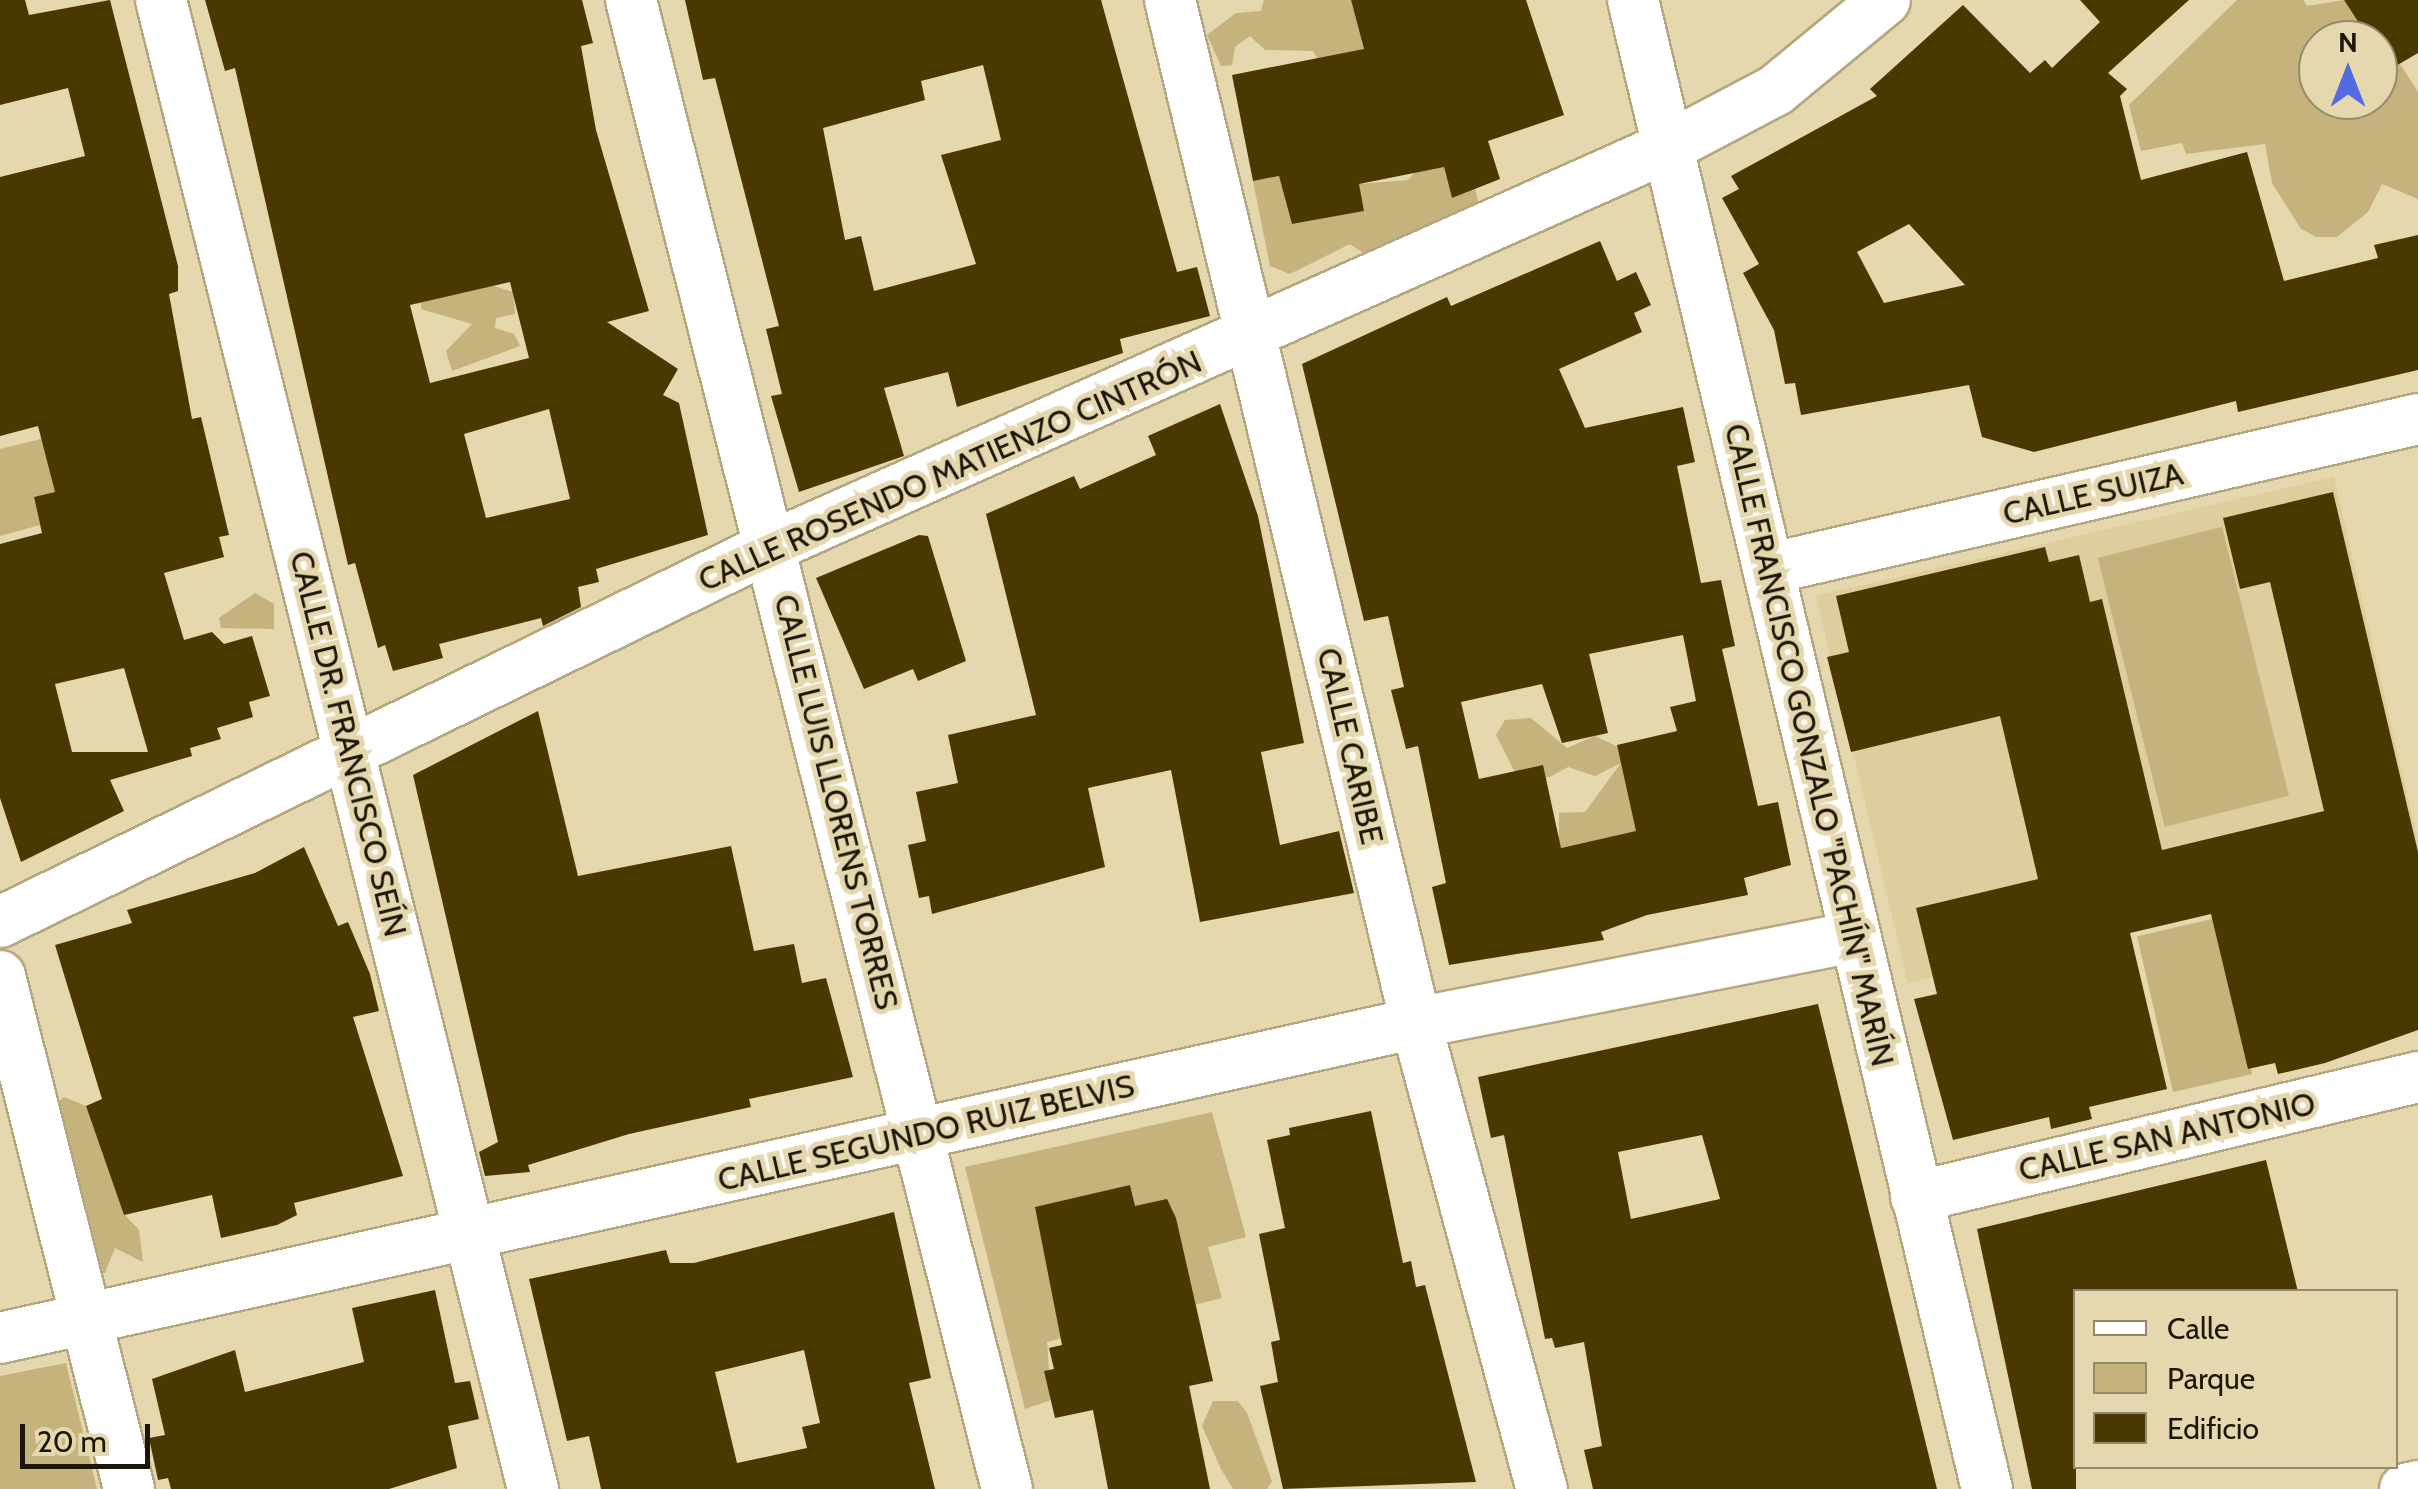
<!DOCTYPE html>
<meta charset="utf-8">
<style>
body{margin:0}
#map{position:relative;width:2418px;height:1489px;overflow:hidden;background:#e5d7ae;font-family:Cabin,sans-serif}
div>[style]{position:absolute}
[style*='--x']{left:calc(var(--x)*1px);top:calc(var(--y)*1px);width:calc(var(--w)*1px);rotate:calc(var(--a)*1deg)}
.built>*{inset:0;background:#decd9d}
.green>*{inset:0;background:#c5b27c;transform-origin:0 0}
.building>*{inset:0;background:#493900}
.roads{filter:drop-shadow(2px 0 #b5a780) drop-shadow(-2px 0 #b5a780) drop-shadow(0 2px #b5a780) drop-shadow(0 -2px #b5a780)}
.street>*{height:50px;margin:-25px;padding:0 25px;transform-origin:25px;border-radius:25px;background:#fff}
span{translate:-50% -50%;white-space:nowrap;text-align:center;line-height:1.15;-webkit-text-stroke:10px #e5d7ae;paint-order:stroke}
.street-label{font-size:32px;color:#1b1607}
.legend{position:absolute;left:2073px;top:1289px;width:325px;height:180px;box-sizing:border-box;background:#e5d7ae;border:2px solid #948a6b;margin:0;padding:12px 18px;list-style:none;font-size:30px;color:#1b1607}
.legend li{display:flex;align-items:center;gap:20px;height:50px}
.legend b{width:50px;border:2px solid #948a6b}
.north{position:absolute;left:2298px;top:20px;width:100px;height:100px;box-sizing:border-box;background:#e5d7ae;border:2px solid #948a6b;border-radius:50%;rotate:0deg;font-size:28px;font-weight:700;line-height:40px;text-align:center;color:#1b1607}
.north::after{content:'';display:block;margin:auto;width:35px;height:45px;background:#536be1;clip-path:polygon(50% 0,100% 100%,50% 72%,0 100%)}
.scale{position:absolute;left:20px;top:1424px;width:130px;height:45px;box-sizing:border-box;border:5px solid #1b1607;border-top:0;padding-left:12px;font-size:30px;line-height:35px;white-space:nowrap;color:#1b1607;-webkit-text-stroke:8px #e5d7ae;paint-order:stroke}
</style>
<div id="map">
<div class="built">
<i style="clip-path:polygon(2334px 477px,2418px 841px,2418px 878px,2292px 892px,1908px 983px,1816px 596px)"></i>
</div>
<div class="green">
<i style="clip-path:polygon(1264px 0,1351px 0,1364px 50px,1320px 63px,1313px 51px,1265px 50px,1250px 36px,1235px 47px,1232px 65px,1221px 66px,1207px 35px,1236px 13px,1261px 11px)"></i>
<i style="clip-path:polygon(2237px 0,2303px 0,2307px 6px,2344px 0,2370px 40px,2318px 40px,2318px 100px,2378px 100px,2378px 53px,2389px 70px,2400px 64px,2418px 92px,2418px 199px,2382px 184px,2368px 212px,2337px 237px,2317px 237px,2301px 229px,2272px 183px,2265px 144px,2186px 154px,2182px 143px,2141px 151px,2129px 105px)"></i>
<i style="clip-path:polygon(1438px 147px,1452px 198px,1475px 189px,1479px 206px,1374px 260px,1350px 244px,1290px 274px,1270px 266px,1253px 181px,1279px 176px,1293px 224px,1363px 211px,1359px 184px,1408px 180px)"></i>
<i style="clip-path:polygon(474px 213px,494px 286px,513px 292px,515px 314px,496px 318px,495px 328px,514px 334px,520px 346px,452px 371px,446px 351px,472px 324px,421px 309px,421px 296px)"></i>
<i style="clip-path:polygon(65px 433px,49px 468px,55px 492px,34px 498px,40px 525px,0 536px,0 449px)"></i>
<i style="left:2222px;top:527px;width:277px;height:128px;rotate:76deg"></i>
<i style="clip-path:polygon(255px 593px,274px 604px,274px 629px,221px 628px,219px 618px)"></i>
<i style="clip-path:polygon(1531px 718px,1567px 748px,1595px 736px,1618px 747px,1637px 833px,1630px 843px,1624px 834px,1559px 848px,1559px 813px,1585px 812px,1621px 763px,1595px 776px,1568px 767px,1550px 777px,1518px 778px,1496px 735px,1505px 720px)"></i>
<i style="left:2216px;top:918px;width:160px;height:81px;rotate:77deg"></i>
<i style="clip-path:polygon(64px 1097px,86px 1106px,124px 1214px,139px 1230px,143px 1262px,115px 1248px,105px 1273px,89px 1276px,52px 1108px)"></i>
<i style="clip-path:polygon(1212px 1112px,1246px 1237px,1208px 1247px,1222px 1298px,1047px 1342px,1051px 1400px,1025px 1409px,965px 1167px)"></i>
<i style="clip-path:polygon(66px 1363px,97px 1489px,0 1489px,0 1376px)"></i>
<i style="clip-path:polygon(1213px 1401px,1238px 1401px,1247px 1413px,1272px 1481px,1267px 1489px,1233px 1489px,1221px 1469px,1202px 1426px)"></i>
</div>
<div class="building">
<i style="clip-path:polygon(evenodd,0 0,25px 0,29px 15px,110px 0,178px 266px,178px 291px,169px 294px,192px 419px,201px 417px,229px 535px,219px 537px,224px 557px,164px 573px,184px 640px,212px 632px,224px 644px,252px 636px,270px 696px,249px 702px,253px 717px,217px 728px,221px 739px,190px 748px,192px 756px,110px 780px,124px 811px,21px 862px,0 798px,0 544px,42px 533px,34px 497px,55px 492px,38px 426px,0 436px,0 177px,85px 156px,68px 88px,0 105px,0 0,124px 668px,148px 752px,72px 752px,55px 684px,124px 668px)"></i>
<i style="clip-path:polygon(evenodd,205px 0,582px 0,593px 43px,581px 46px,596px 130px,649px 311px,607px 322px,678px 369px,663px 395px,679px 403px,708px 535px,596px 569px,599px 582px,578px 587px,581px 607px,543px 626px,541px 618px,439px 644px,443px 658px,393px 671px,385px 645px,378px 648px,355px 563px,348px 565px,235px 68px,225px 71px,205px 0,510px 282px,529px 358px,430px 383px,410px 305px,510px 282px,205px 0,549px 409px,570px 499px,486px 518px,464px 434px,549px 409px)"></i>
<i style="clip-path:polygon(evenodd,685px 0,1101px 0,1177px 272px,1197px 267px,1210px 316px,1120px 339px,1123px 353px,957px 407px,948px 372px,884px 388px,904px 456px,799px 492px,771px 396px,782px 394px,766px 329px,779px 326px,715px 78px,703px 80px,685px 0,983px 65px,1001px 140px,941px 155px,976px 264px,874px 291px,861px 236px,845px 240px,823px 128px,925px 100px,921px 81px,983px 65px)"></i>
<i style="clip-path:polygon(1351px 0,1526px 0,1564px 115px,1488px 141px,1500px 179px,1452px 198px,1444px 167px,1359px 184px,1364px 211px,1292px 224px,1279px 176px,1253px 181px,1232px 75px,1364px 49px)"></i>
<i style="clip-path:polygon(evenodd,2080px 0,2189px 0,2108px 73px,2127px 89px,2120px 96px,2141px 180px,2247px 152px,2284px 281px,2378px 258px,2374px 245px,2418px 235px,2418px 370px,2238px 412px,2236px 401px,2034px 452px,1982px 437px,1969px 385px,1801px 415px,1795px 383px,1785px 384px,1774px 330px,1743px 273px,1759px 264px,1722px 198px,1739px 189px,1731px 176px,1877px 96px,1870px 89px,1963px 5px,2030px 73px,2045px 60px,2052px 68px,2100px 22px,2080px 0,1909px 224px,1965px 285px,1884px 303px,1857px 252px,1909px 224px)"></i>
<i style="clip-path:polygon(2344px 0,2418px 0,2418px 53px,2389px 70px,2378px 40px,2370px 40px)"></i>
<i style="clip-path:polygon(evenodd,1600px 241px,1617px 281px,1636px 272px,1651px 305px,1634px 313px,1642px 332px,1559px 369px,1585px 428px,1683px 407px,1695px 462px,1677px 466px,1701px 583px,1721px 580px,1735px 646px,1722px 649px,1758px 806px,1778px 802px,1791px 865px,1744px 878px,1748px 895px,1647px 915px,1601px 932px,1604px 940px,1449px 965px,1432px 887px,1446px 883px,1418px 746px,1406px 749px,1391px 690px,1404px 687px,1388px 616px,1364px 621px,1302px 364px,1447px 297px,1451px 306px,1600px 241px,1683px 635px,1696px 701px,1670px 707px,1677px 731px,1617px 745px,1636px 831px,1561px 848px,1543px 765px,1479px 779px,1461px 702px,1542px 684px,1562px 743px,1608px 733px,1589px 654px,1683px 635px)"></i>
<i style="clip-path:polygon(1220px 404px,1258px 516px,1304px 743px,1261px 752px,1280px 845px,1339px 831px,1354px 893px,1200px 922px,1171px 770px,1088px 788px,1105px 867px,932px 914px,929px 896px,919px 898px,908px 845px,926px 841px,916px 792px,958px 783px,948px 735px,1036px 715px,986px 514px,1074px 476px,1080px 489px,1156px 455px,1148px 436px)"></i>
<i style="clip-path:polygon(2333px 492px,2418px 852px,2418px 1030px,2325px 1063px,2278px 1074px,2275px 1063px,2248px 1069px,2211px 914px,2130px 933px,2167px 1089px,2089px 1107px,2092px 1119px,2051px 1129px,2049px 1117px,1953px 1140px,1914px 999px,1937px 994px,1916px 908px,2038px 879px,2000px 716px,1851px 752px,1827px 657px,1849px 652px,1836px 596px,2045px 547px,2049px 562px,2079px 555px,2090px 602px,2102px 599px,2162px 850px,2324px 811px,2270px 582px,2240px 589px,2223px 518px)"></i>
<i style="clip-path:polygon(919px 535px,928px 536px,966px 661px,918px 681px,913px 669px,864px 689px,816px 578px)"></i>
<i style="clip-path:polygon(538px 711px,578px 876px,731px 846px,754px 951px,794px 944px,802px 983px,826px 978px,853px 1077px,749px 1099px,751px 1107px,629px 1134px,528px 1165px,530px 1172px,485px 1176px,479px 1152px,498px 1142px,413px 775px)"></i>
<i style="clip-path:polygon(304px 847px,338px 926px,348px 922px,370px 974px,379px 1011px,353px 1017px,403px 1176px,294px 1203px,297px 1215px,277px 1225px,221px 1238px,212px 1195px,124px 1215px,86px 1106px,102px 1099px,55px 945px,132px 923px,127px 910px,255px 873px)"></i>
<i style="clip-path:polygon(evenodd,1818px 1004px,1937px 1489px,1593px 1489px,1584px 1450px,1602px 1446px,1584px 1342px,1555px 1348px,1552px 1338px,1545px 1339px,1504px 1135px,1491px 1138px,1478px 1077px,1818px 1004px,1702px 1135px,1720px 1199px,1631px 1219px,1618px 1152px,1702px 1135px)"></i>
<i style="clip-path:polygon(1371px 1111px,1403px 1263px,1411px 1261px,1416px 1287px,1425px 1285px,1476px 1482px,1283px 1489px,1260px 1386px,1278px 1382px,1271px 1342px,1280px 1340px,1259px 1234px,1285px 1228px,1267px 1140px,1290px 1135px,1289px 1128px)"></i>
<i style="clip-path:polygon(2266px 1160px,2298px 1292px,2076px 1292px,2076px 1489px,2032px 1489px,1977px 1229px)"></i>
<i style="clip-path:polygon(1130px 1185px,1135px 1206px,1167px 1199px,1176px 1218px,1213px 1381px,1189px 1386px,1210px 1489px,1108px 1489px,1093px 1410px,1055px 1418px,1044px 1371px,1054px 1369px,1049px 1348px,1062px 1345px,1035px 1207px)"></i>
<i style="clip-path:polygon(evenodd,894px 1212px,931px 1378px,909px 1383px,935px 1489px,601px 1489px,589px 1436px,567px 1441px,529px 1279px,666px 1250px,670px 1263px,694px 1263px,894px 1212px,804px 1350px,820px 1423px,802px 1427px,807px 1448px,737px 1463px,715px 1372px,804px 1350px)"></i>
<i style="clip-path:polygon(435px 1290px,455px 1383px,470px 1381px,479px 1419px,448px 1426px,457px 1468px,389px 1489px,171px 1489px,168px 1478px,158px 1480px,149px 1438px,165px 1435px,152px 1379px,235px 1350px,245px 1392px,364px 1362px,352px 1308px)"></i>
</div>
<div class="roads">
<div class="street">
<i style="--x:161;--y:0;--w:1535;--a:75.97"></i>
<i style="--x:631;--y:0;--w:1536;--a:75.83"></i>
<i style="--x:1170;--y:0;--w:1052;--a:76.48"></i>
<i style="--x:1416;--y:1023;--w:483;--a:74.9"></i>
<i style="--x:1633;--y:0;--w:1531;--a:76.63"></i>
<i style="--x:1768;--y:569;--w:667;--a:-12.99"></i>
<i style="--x:0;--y:922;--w:856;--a:-25.97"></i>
<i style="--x:770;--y:547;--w:985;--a:-24.02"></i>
<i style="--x:1670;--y:146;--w:120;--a:-27.8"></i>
<i style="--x:1776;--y:90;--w:141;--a:-39.5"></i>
<i style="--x:0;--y:976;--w:529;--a:75.88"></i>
<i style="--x:1916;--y:1197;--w:516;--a:-13.44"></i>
<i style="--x:0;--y:1338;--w:1451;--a:-12.54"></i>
<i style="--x:1416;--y:1023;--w:445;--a:-11.1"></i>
<i style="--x:2405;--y:1489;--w:13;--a:-13"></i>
</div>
</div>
<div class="street-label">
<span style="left:950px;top:471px;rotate:-24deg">CALLE ROSENDO MATIENZO CINTRÓN</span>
<span style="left:2093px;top:494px;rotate:-13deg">CALLE SUIZA</span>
<span style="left:348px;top:744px;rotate:76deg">CALLE DR. FRANCISCO SEÍN</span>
<span style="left:1809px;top:745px;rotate:77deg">CALLE FRANCISCO GONZALO "PACHÍN" MARÍN</span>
<span style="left:1350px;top:746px;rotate:77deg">CALLE CARIBE</span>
<span style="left:836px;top:802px;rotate:76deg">CALLE LUIS LLORENS TORRES</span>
<span style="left:926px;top:1133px;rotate:-13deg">CALLE SEGUNDO RUIZ BELVIS</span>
<span style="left:2167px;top:1137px;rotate:-13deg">CALLE SAN ANTONIO</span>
</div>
<ul class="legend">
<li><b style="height:12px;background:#fff"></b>Calle</li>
<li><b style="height:28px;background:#c5b27c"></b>Parque</li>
<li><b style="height:28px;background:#493900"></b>Edificio</li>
</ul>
<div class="north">N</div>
<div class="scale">20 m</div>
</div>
